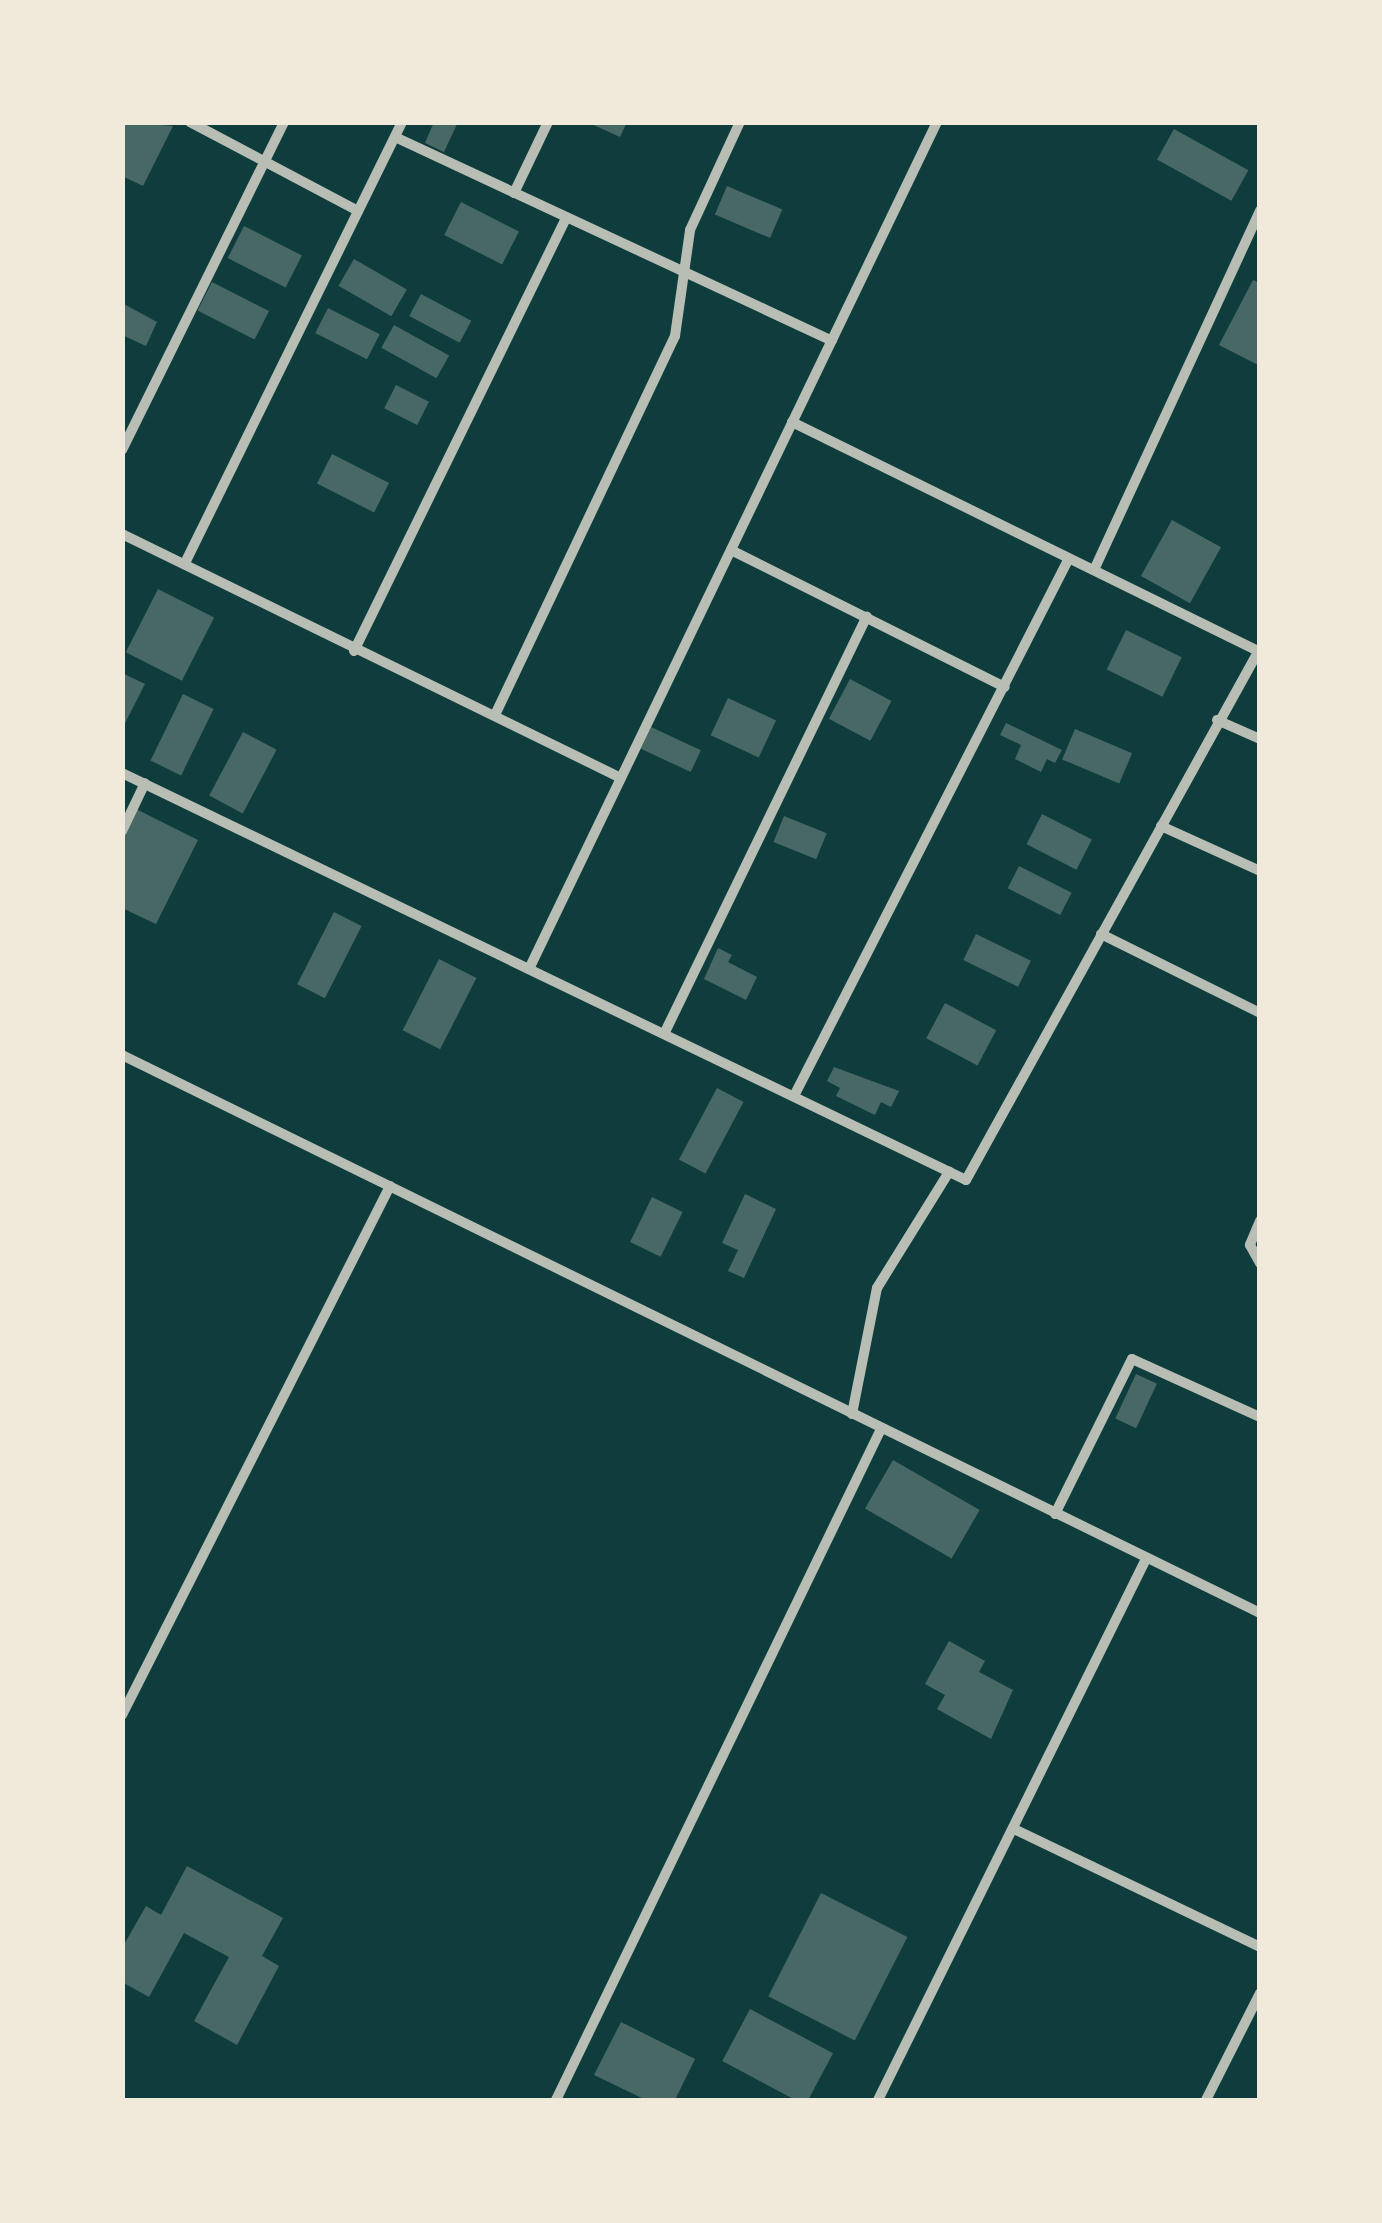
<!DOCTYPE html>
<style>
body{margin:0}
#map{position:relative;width:1382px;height:2223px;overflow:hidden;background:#0f3d3e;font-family:"Roboto Condensed",sans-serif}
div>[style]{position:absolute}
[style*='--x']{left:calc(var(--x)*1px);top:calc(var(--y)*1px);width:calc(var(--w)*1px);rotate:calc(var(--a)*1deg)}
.building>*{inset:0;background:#486865;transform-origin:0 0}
.minor>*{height:10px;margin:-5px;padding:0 5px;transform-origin:5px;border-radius:5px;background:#b8beb3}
span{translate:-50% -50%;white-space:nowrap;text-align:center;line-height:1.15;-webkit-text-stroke:9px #f1e9da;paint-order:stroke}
.frame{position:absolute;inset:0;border:125px solid #f1e9da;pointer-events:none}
</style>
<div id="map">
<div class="building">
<i style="clip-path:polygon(122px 122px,173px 126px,143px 186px,122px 176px)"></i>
<i style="clip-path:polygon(434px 122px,458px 122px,444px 152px,425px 143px)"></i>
<i style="clip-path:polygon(587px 122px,627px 122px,620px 137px)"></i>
<i style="left:1174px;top:129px;width:85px;height:35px;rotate:29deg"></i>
<i style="left:727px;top:186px;width:60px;height:31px;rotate:23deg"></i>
<i style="left:461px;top:202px;width:65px;height:37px;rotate:27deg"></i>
<i style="left:244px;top:226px;width:65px;height:36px;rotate:27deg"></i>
<i style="left:354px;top:259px;width:61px;height:31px;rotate:30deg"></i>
<i style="clip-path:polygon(1253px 280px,1260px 283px,1260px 366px,1219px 345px)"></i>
<i style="left:212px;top:282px;width:64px;height:32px;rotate:27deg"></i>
<i style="left:421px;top:294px;width:57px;height:25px;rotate:28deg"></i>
<i style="clip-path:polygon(122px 303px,157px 322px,146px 346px,122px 335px)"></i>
<i style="left:328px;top:308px;width:58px;height:28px;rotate:27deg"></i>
<i style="left:394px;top:325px;width:63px;height:26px;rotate:29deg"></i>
<i style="left:396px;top:385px;width:37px;height:26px;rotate:27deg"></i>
<i style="left:332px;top:454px;width:64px;height:33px;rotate:27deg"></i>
<i style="left:1172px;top:520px;width:56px;height:64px;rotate:29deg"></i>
<i style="left:158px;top:589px;width:63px;height:71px;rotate:27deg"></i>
<i style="left:1126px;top:630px;width:62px;height:44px;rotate:26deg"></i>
<i style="clip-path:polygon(122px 673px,145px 684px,122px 729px)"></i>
<i style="left:850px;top:679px;width:47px;height:45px;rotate:28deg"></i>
<i style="left:183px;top:694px;width:34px;height:74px;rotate:26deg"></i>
<i style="left:728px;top:698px;width:53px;height:41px;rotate:25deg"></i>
<i style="clip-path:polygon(1006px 723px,1062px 750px,1055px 763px,1047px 759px,1041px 772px,1015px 759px,1021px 745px,1000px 735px)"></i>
<i style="left:651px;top:727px;width:55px;height:24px;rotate:25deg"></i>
<i style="left:1075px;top:729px;width:62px;height:33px;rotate:23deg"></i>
<i style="left:243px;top:732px;width:38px;height:72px;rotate:28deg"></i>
<i style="clip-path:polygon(136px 809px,198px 840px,156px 924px,122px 908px,122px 835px)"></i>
<i style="left:1042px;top:814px;width:56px;height:34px;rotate:27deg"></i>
<i style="left:784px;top:816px;width:46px;height:28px;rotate:22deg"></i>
<i style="left:1019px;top:866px;width:59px;height:25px;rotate:27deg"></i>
<i style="left:334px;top:912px;width:31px;height:81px;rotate:27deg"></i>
<i style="left:976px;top:934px;width:61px;height:29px;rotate:26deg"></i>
<i style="clip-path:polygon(718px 948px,732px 955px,728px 962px,757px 977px,746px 1000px,704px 979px)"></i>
<i style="left:439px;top:959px;width:42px;height:80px;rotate:27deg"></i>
<i style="left:945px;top:1003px;width:58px;height:40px;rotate:28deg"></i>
<i style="clip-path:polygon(834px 1067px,899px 1091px,891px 1107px,881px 1102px,875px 1115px,836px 1096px,840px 1088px,827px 1081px)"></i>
<i style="left:717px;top:1088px;width:30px;height:81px;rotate:28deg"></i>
<i style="clip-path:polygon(745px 1194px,776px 1209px,744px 1278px,728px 1271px,738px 1250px,722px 1243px)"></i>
<i style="left:652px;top:1197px;width:34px;height:50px;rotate:26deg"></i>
<i style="left:1136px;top:1374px;width:23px;height:49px;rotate:25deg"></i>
<i style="left:893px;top:1460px;width:100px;height:56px;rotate:30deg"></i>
<i style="clip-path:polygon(949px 1641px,985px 1661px,979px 1672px,1013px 1690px,991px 1739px,937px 1709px,945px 1695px,925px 1684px)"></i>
<i style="clip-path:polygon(187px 1866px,283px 1918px,262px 1956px,279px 1966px,237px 2045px,194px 2021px,229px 1957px,184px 1933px,149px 1997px,122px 1982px,122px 1948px,146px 1906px,161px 1915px)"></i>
<i style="left:821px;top:1893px;width:97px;height:116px;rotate:27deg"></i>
<i style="left:750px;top:2009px;width:94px;height:59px;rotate:28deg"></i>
<i style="clip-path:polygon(621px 2022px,695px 2059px,675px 2100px,646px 2100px,594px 2075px)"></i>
</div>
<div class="minor">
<i style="--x:190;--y:122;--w:190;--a:27.9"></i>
<i style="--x:395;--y:137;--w:482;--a:25"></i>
<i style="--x:514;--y:193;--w:79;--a:-64.4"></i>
<i style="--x:792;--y:422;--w:521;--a:26.17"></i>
<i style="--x:122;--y:450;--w:366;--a:-63.7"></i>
<i style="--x:122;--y:534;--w:553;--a:26.06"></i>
<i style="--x:731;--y:550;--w:306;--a:26.6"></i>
<i style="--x:185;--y:563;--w:491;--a:-63.8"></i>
<i style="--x:1094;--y:570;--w:396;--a:-65.2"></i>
<i style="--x:354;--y:651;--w:483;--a:-63.9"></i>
<i style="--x:495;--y:715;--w:420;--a:-64.6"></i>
<i style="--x:675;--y:336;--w:107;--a:-81.9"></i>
<i style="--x:690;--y:230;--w:119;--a:-65.2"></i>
<i style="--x:1217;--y:720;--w:47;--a:23.8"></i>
<i style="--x:122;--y:773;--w:937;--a:25.74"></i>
<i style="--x:966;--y:1180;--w:603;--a:-61.06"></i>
<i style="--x:1161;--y:826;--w:109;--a:24.4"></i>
<i style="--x:122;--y:831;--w:53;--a:-64.4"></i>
<i style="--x:1101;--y:934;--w:178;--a:26.4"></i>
<i style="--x:529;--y:969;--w:940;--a:-64.28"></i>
<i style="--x:665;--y:1032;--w:462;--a:-64.1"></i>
<i style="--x:122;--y:1055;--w:1267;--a:26.12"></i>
<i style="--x:794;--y:1096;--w:602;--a:-62.92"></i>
<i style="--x:1260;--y:1221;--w:26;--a:113"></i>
<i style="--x:1250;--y:1245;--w:21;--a:61"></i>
<i style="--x:852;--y:1414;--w:128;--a:-78.8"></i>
<i style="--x:877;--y:1288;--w:137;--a:-58.2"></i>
<i style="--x:1055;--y:1514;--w:173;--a:-63.6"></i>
<i style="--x:1132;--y:1359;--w:141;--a:24.4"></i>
<i style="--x:122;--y:1715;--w:593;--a:-63.13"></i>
<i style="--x:1014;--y:1829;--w:273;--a:25.6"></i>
<i style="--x:556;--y:2100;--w:746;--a:-64.16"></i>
<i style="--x:878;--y:2100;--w:604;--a:-63.65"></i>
<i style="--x:1206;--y:2100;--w:120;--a:-63.2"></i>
</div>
<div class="frame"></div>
</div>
